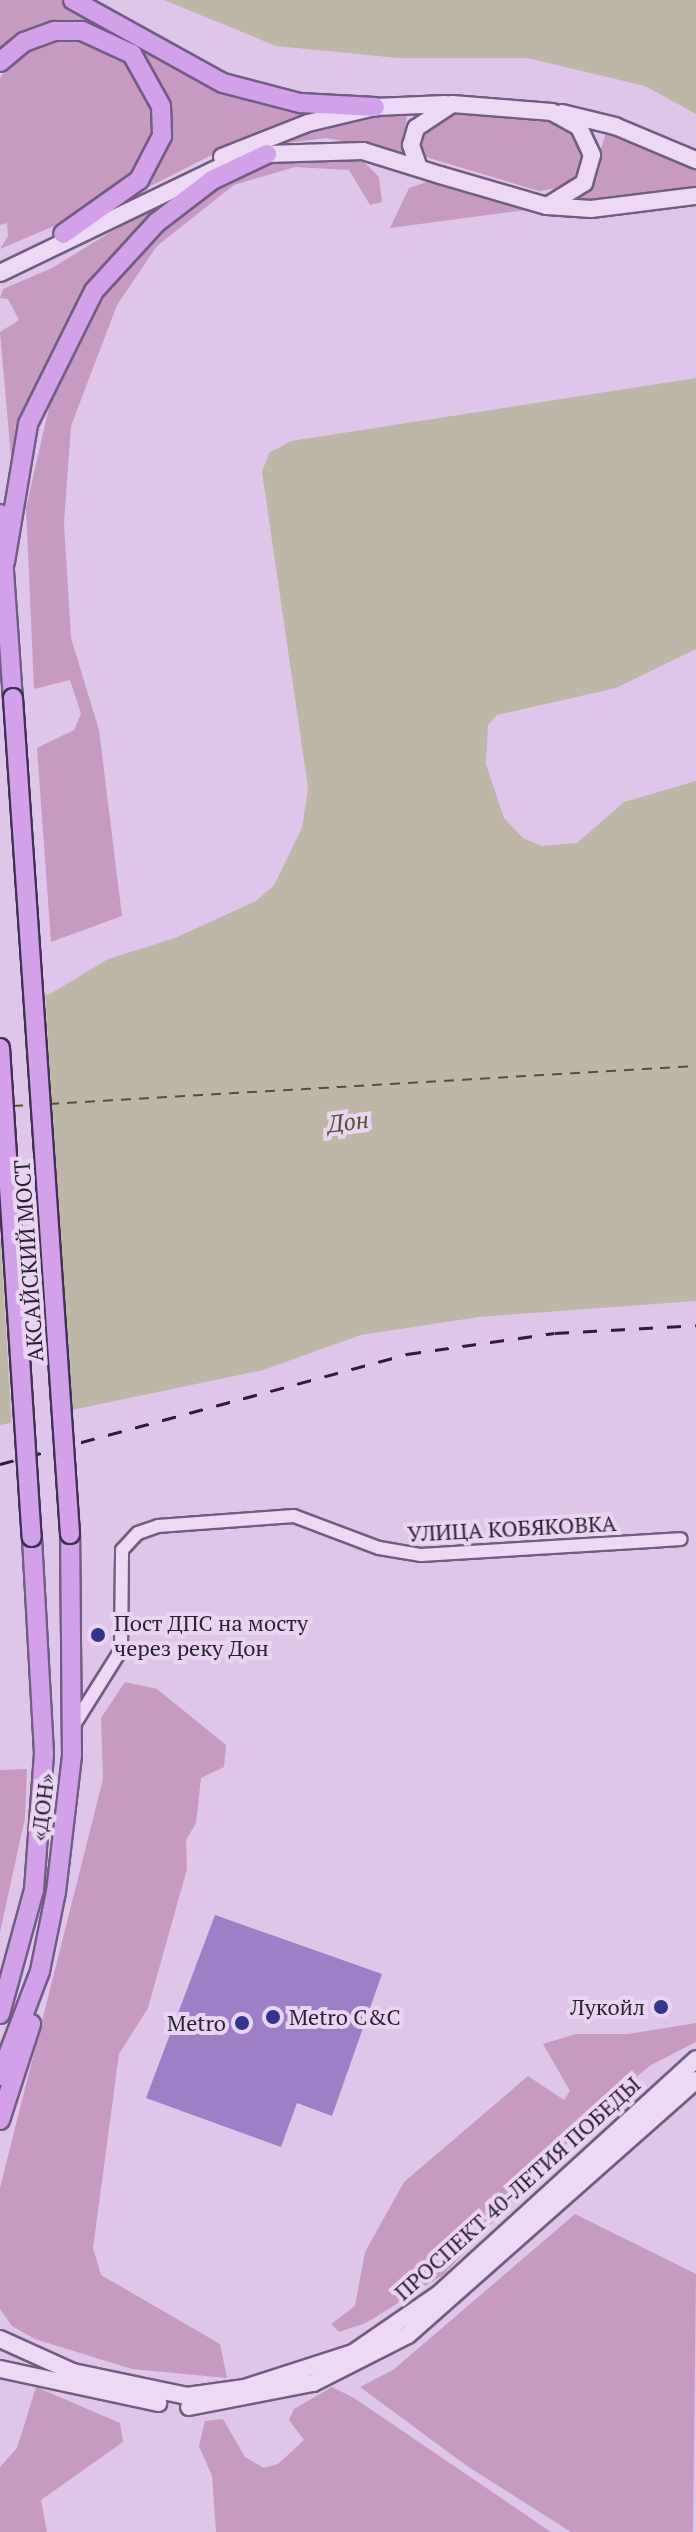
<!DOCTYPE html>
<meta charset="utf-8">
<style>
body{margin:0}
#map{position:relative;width:696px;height:2532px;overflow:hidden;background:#dfc5ea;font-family:"PT Serif",serif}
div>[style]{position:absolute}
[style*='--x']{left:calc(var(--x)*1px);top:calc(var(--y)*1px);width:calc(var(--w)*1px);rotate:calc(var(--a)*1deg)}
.green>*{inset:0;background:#c79ac2}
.water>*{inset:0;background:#beb7a7}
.pier>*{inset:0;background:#dfc5ea}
.ferry>*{height:2px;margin-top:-1px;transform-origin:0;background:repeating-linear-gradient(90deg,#535130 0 10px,transparent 0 18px)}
.building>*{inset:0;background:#9c7fc5}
.roads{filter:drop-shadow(2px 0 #715d83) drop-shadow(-2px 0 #715d83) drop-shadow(0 2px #715d83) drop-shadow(0 -2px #715d83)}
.street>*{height:12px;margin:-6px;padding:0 6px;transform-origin:6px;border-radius:6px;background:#edd8f5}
.secondary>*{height:16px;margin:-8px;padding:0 8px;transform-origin:8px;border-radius:8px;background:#edd8f5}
.primary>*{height:18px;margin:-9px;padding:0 9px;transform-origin:9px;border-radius:9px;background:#d3a1ea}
.rail>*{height:3px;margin-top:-1.5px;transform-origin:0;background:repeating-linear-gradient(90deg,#2a1f35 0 14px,transparent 0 28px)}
.bridges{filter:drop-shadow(2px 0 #403152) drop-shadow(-2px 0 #403152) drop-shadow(0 2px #403152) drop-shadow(0 -2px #403152)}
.primary-bridge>*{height:18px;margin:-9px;padding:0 9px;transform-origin:9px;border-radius:9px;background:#d3a1ea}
.dots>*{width:22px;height:22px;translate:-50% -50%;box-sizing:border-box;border:4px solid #e9d4f2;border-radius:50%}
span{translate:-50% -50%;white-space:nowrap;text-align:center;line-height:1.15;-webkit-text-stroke:8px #e9d4f2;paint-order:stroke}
.street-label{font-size:22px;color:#2a1f35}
.poi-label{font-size:22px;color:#2a1f35}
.left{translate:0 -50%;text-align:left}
.right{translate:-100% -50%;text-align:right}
.water-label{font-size:24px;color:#535130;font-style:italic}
</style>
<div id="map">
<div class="green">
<i style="clip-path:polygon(0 0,62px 0,97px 25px,36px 27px,0 52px)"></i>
<i style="clip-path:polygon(66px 35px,118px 50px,140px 75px,154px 114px,152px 137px,120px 188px,66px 221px,0 249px,8px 236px,7px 223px,0 225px,0 78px,21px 51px)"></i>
<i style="clip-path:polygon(127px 41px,233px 95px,325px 110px,249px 136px,133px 195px,166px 97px)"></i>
<i style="clip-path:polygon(385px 112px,407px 115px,402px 152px,326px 138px,273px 145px,273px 138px)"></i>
<i style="clip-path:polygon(439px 113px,561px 123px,576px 136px,582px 158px,578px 171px,567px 187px,539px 191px,426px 157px,417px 146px,420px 132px)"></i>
<i style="clip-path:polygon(606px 132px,696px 163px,696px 189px,571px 202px,590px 186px)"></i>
<i style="clip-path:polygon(338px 157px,364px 162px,379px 177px,382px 202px,370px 205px,349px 170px,295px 167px,234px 185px,157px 246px,117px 305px,71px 426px,64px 523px,71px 638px,99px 730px,122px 916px,51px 942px,37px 748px,74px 730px,81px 714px,70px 680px,34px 689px,26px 508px,52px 394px,90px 315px,155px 235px,211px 189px,265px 161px)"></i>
<i style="clip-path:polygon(430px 181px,453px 185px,526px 210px,390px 228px,409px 188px)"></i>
<i style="clip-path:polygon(186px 186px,91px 286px,35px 392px,11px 458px,0 332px,19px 320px,8px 299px,0 298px,3px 289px,52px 268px)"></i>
<i style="clip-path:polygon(125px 1682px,157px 1689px,226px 1745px,224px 1767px,201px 1778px,196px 1823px,186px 1840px,187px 1869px,148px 2008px,119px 2054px,93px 2248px,101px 2275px,220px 2344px,227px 2378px,132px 2369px,35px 2339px,12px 2326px,0 2309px,0 2188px,103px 1779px,101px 1718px)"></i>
<i style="clip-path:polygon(27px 1769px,25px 1818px,0 1932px,0 1770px)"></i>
<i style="clip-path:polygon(696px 2023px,696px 2042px,651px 2065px,609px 2099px,443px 2275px,366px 2323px,339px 2332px,331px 2324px,355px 2306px,365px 2252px,404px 2182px,528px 2076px,564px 2100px,570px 2091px,543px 2044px,576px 2034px,628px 2034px)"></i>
<i style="clip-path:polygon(575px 2214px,696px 2274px,693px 2532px,571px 2532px,467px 2466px,360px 2387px,393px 2370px)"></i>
<i style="clip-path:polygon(36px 2387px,120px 2423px,123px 2442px,41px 2500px,47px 2532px,0 2532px,0 2467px,17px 2448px)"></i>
<i style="clip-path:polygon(332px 2387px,354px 2398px,551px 2532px,216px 2532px,212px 2476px,199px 2446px,205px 2421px,223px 2419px,245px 2457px,264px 2468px,278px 2464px,304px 2440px,289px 2420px,294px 2409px)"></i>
</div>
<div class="water">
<i style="clip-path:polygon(164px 0,696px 0,696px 114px,645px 86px,527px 58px,398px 58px,276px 46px)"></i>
<i style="clip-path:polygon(696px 378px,696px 649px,616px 688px,497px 715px,488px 725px,486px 764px,504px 818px,523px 838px,542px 846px,577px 843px,624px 802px,696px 781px,696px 1301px,479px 1317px,361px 1335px,263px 1370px,0 1425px,0 1003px,50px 994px,108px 959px,175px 938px,256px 901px,274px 885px,302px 828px,308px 788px,262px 472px,269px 453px,291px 441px)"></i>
</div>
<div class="pier">
<i style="clip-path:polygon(45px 991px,72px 1418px,12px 1427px,0 1231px,0 999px)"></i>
</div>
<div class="ferry">
<i style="--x:49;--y:1104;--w:648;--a:-3.36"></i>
<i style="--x:13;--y:1106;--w:18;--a:-3"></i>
</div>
<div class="building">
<i style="clip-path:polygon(215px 1915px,382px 1974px,332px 2116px,297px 2103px,281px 2147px,146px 2098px)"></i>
</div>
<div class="roads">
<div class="street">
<i style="--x:72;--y:1728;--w:92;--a:-57.9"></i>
<i style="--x:121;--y:1650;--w:100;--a:-89.4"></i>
<i style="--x:122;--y:1550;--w:23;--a:-47"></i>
<i style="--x:138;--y:1533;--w:21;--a:-19"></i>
<i style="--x:158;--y:1526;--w:136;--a:-4.2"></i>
<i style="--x:294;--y:1516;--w:91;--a:20.6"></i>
<i style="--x:379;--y:1548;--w:43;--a:9.5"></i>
<i style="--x:421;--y:1555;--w:260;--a:-3.5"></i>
</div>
<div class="secondary">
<i style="--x:562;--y:113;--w:55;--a:13.8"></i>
<i style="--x:615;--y:126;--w:88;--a:22.8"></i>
<i style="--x:222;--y:157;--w:92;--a:-21.6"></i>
<i style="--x:308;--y:123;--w:69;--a:-13.4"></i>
<i style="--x:375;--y:107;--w:71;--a:-2.4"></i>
<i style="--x:547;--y:206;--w:44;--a:3.9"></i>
<i style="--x:591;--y:209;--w:106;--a:-7.1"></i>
<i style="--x:0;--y:273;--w:251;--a:-25.7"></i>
<i style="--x:226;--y:164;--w:42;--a:-13.7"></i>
<i style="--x:267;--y:154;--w:96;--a:-1.8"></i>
<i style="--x:363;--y:151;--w:81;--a:17.3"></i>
<i style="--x:440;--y:175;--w:111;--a:16.2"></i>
<i style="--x:547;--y:206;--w:44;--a:-31.9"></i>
<i style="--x:584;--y:183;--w:29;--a:-74"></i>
<i style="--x:592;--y:155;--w:31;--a:-115"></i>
<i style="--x:579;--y:127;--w:31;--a:-151"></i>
<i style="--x:552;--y:112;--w:100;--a:-175.4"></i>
<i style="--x:452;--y:104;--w:43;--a:146.3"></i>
<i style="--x:416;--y:128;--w:18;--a:106"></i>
<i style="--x:411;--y:145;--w:24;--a:71"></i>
<i style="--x:0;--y:2339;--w:80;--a:24.3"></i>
<i style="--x:73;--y:2372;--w:116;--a:11.9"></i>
<i style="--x:187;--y:2396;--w:58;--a:-8"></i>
<i style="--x:244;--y:2388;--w:114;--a:-17.8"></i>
<i style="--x:353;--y:2353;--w:104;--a:-34.5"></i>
<i style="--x:439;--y:2294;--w:348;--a:-42.4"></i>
<i style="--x:0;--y:2369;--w:162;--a:12.1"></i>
<i style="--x:189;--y:2407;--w:126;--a:-11"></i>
<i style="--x:313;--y:2383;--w:106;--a:-26.8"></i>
<i style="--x:408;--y:2335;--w:385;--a:-41.5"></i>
</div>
<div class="primary">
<i style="--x:73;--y:0;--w:171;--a:29"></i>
<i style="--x:223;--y:83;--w:80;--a:14.6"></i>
<i style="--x:300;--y:103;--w:75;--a:3.1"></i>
<i style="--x:0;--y:62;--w:31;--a:-40"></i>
<i style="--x:24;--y:42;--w:33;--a:-20"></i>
<i style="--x:55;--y:31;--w:27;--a:0"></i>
<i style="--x:82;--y:31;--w:55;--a:24.7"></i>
<i style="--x:132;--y:54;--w:60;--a:60.9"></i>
<i style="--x:161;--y:106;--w:30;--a:88"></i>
<i style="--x:162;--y:136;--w:50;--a:117.6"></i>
<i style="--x:139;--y:180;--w:93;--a:144.6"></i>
<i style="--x:0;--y:514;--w:184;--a:86"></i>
<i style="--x:5;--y:562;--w:140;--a:-80.5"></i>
<i style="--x:28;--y:424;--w:148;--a:-63.6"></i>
<i style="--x:94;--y:291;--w:92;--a:-47.6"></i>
<i style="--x:156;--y:223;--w:71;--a:-37.5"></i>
<i style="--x:212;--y:180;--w:61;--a:-25.3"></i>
<i style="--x:0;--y:2014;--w:129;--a:-74.7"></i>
<i style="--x:34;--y:1890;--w:137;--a:-85.8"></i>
<i style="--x:44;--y:1753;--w:216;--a:-93.2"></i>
<i style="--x:0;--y:2076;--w:112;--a:-69.1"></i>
<i style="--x:40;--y:1971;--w:81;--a:-78.6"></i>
<i style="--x:56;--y:1892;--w:138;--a:-83.3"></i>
<i style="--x:72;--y:1755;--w:221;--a:-90.5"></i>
<i style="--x:0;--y:2120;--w:101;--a:-72.1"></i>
</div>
</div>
<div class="rail">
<i style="--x:0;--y:1464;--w:422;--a:-15.1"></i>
<i style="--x:407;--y:1354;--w:149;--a:-8.1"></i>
<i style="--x:555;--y:1333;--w:141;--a:-3.2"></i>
</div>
<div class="bridges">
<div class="primary-bridge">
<i style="--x:13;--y:698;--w:838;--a:86.1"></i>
<i style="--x:0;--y:1048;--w:490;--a:86.3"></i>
</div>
</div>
<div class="dots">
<i style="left:98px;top:1635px;background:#33348d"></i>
<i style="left:661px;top:2007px;background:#33348d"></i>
<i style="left:273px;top:2017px;background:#33348d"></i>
<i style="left:242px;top:2023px;background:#33348d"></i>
</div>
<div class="street-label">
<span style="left:28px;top:1261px;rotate:-94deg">АКСАЙСКИЙ МОСТ</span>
<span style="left:512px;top:1528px;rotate:-3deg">УЛИЦА КОБЯКОВКА</span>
<span style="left:42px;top:1807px;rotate:-83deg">«ДОН»</span>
<span style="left:517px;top:2188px;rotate:-42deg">ПРОСПЕКТ 40-ЛЕТИЯ ПОБЕДЫ</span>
</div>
<div class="poi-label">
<span class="left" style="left:114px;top:1635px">Пост ДПС на мосту<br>через реку Дон</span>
<span class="right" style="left:645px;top:2007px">Лукойл</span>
<span class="left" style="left:289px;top:2017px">Metro C&amp;C</span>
<span class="right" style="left:226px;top:2023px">Metro</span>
</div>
<div class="water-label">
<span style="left:348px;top:1122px;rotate:-7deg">Дон</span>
</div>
</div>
